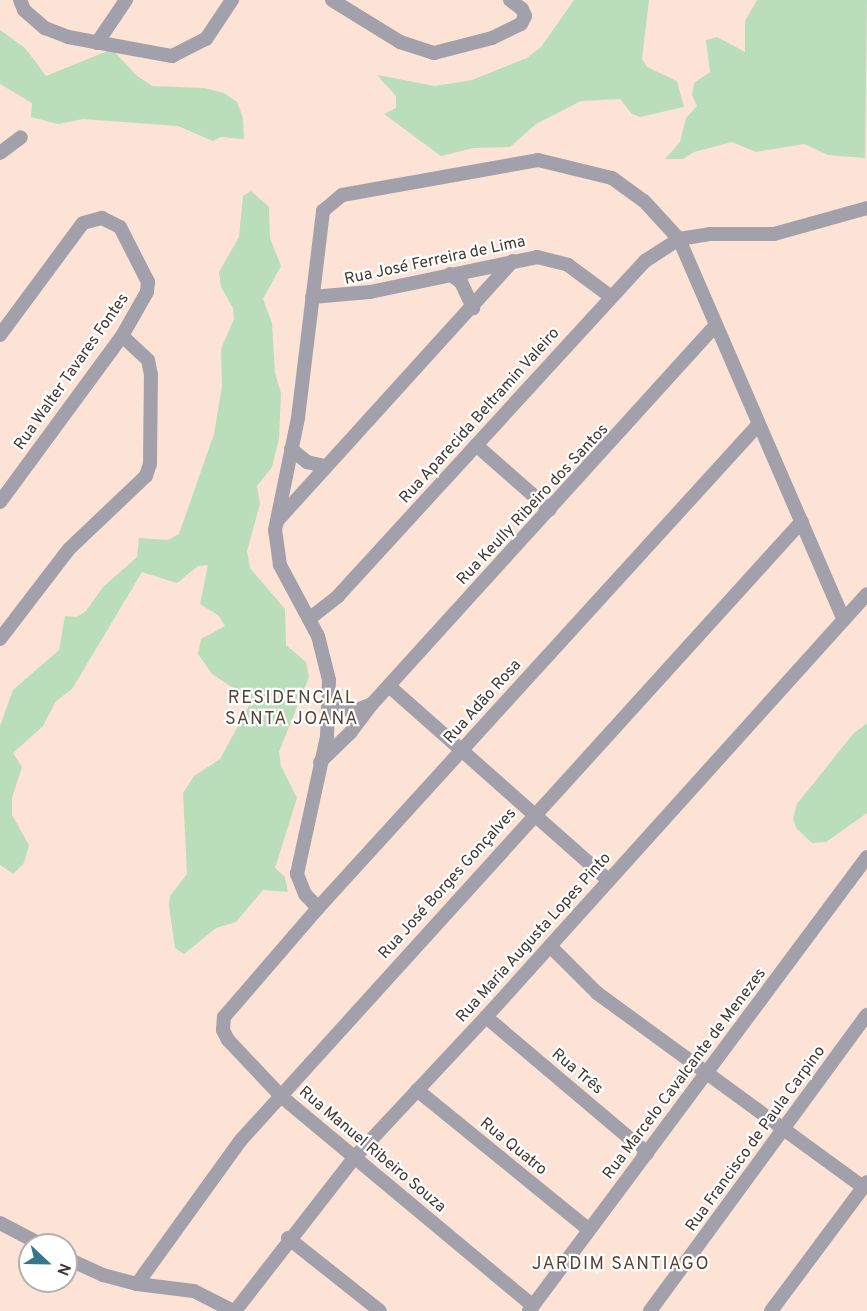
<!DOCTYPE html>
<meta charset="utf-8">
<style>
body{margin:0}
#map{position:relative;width:867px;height:1311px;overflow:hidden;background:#fce3d5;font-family:Overpass,sans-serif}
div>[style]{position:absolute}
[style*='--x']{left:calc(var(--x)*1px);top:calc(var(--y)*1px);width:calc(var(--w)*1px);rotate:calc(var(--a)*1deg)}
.green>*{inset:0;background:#badeba}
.minor>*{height:14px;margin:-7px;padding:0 7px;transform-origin:7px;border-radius:7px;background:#a2a1ab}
span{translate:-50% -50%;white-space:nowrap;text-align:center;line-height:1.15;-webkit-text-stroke:4.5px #fff;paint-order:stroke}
.street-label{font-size:16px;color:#423933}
.neighbourhood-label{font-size:18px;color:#564337;letter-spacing:1.5px}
.north{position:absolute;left:18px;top:1233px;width:60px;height:60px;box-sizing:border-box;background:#fff;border:2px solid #b3b0ad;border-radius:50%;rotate:112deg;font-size:16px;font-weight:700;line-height:24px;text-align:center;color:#423933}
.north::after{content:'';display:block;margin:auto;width:21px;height:27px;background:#36778a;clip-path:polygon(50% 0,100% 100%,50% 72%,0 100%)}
</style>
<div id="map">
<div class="green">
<i style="clip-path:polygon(574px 0,649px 0,642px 59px,647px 67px,677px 81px,684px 107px,640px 117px,632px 114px,620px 99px,581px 101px,536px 124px,510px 147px,473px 148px,441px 156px,384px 114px,396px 108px,396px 96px,377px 75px,435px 86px,472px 80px,527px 58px,541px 47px)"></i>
<i style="clip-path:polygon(757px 0,867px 0,865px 158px,828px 155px,804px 144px,756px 152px,732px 142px,694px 152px,683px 159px,665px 159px,680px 142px,686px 118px,697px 106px,692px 95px,694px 83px,710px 72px,706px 40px,717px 37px,745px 52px,745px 21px)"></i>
<i style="clip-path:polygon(0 30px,25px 48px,46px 76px,112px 49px,137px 76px,152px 86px,204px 88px,224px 93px,237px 102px,243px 118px,244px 139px,221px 137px,213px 141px,178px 126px,83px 119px,58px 124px,31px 117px,32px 103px,0 84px)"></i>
<i style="clip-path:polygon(251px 191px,269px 207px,270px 238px,281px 266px,263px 299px,272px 323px,275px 373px,281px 393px,279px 439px,272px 467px,257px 486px,260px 504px,247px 551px,250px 568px,285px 609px,286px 645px,306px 662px,309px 677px,279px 752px,281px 766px,297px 798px,275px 868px,285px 877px,288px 892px,263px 890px,236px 922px,216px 928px,184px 954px,175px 948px,169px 906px,170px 896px,187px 874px,183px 793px,194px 776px,220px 759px,249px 706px,238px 691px,212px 674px,198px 654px,201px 639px,225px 626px,219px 616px,200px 604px,208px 565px,198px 566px,177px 583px,142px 572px,72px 689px,56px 701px,43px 726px,13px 753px,22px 767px,12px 798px,12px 815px,29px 845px,24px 863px,13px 874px,0 865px,0 726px,13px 690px,59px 650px,65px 616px,77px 617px,86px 611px,103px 587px,137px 557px,139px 538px,168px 540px,179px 534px,214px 434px,222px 386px,221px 349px,234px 319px,233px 308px,221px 287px,219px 272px,239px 237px,243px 196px)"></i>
<i style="clip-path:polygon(867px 723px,867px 813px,826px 842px,812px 843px,796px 828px,793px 819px,797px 804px,853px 734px)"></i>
</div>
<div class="minor">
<i style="--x:20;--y:0;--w:11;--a:68"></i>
<i style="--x:24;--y:10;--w:28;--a:41"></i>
<i style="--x:45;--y:28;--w:25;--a:21"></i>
<i style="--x:68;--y:37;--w:106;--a:10.4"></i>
<i style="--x:172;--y:56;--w:38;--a:-27"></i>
<i style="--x:206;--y:39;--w:47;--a:-56.3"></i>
<i style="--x:332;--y:0;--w:80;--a:31.7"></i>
<i style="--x:400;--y:42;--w:36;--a:18"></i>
<i style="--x:434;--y:53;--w:60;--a:-14.5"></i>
<i style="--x:492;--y:38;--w:32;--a:-26"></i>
<i style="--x:521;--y:24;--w:9;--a:-63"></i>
<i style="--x:525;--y:16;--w:8;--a:-113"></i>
<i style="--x:522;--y:9;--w:15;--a:-143"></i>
<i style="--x:97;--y:43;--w:52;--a:-56"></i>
<i style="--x:0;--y:153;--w:26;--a:-37"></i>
<i style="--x:450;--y:274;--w:14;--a:36"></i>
<i style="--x:461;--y:282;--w:29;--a:65"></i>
<i style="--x:312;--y:297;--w:58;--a:-4.9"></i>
<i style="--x:370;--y:292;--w:171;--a:-11.8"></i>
<i style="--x:537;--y:257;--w:32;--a:14"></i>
<i style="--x:568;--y:265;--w:52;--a:36.4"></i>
<i style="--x:0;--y:335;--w:139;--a:-53.5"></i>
<i style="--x:83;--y:223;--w:20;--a:-15"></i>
<i style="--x:102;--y:218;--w:20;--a:27"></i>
<i style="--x:120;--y:227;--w:62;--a:63"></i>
<i style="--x:148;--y:282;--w:10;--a:96"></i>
<i style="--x:147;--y:292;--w:51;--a:119.6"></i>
<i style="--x:122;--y:336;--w:206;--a:126.3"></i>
<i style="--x:476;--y:445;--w:98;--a:41.3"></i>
<i style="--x:291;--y:449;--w:21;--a:39"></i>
<i style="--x:307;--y:462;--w:17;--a:13"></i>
<i style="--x:277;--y:521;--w:351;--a:-47.8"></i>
<i style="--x:309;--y:619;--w:37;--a:-38"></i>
<i style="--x:338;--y:596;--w:454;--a:-47.5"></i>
<i style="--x:645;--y:261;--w:40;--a:-32.9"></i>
<i style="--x:679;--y:239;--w:31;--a:-9"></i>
<i style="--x:710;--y:234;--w:64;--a:0"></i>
<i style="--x:774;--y:234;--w:97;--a:-15.6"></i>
<i style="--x:0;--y:639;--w:113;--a:-52.5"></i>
<i style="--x:69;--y:549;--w:106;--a:-43.5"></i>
<i style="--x:146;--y:476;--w:13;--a:-72"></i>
<i style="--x:150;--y:464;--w:89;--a:-89.4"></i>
<i style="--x:151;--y:375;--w:15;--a:-101"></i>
<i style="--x:148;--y:360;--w:35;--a:-137"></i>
<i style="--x:389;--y:686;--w:293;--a:41.5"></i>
<i style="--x:331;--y:697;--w:15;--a:48"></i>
<i style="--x:341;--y:708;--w:13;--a:13"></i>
<i style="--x:354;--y:711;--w:19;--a:-21"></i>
<i style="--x:320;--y:762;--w:42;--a:-44"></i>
<i style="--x:350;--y:733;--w:36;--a:-53"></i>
<i style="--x:372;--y:704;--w:510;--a:-47.78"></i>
<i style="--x:318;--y:908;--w:19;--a:-133"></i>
<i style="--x:305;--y:894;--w:22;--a:-112"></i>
<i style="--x:297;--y:874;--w:141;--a:-77.7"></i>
<i style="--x:327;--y:736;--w:56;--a:-88"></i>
<i style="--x:329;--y:680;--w:45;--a:-104"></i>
<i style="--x:318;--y:636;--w:81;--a:-118.2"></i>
<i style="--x:280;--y:565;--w:35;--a:-98"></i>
<i style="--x:275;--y:530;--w:114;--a:-78.4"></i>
<i style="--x:298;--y:418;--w:209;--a:-83.1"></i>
<i style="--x:323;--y:211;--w:25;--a:-40"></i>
<i style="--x:342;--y:195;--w:199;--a:-10.1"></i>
<i style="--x:538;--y:160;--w:76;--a:13.7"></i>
<i style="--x:612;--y:178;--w:39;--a:36"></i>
<i style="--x:644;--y:201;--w:52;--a:47.4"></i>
<i style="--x:679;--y:239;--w:415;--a:66.6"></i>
<i style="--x:550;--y:946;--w:66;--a:45"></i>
<i style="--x:597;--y:993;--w:329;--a:36.1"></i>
<i style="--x:486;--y:1017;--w:211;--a:40.2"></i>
<i style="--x:417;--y:1090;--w:220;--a:39.1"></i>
<i style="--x:0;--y:1223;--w:47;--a:27.6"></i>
<i style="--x:288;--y:1238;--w:117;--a:38.4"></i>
<i style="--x:66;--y:1258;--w:41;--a:24.7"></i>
<i style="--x:103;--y:1275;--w:35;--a:15"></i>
<i style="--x:137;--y:1284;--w:57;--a:7"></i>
<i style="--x:194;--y:1291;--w:44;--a:27.1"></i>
<i style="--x:137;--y:1284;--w:178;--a:-54.2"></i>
<i style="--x:241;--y:1140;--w:835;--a:-47.81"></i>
<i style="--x:533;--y:1306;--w:328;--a:-140.2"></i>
<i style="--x:281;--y:1096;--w:77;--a:-133.4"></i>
<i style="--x:228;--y:1040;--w:11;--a:-117"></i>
<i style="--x:223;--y:1030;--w:13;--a:-86"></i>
<i style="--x:224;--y:1017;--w:144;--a:-49.2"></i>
<i style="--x:318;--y:908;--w:653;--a:-47.67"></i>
<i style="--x:235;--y:1311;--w:194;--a:-52.1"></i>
<i style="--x:354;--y:1158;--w:193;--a:-46.9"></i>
<i style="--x:486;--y:1017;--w:569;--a:-47.99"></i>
<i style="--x:529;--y:1311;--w:566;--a:-53.33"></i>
<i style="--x:650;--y:1311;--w:367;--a:-53.8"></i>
<i style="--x:771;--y:1311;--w:161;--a:-53.3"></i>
</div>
<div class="street-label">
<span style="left:435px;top:261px;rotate:-12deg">Rua José Ferreira de Lima</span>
<span style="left:72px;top:372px;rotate:-55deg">Rua Walter Tavares Fontes</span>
<span style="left:480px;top:416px;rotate:-48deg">Rua Aparecida Beltramin Valeiro</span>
<span style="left:533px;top:505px;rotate:-47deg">Rua Keully Ribeiro dos Santos</span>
<span style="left:483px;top:702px;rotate:-48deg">Rua Adão Rosa</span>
<span style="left:448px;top:884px;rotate:-48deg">Rua José Borges Gonçalves</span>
<span style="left:534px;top:938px;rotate:-48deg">Rua Maria Augusta Lopes Pinto</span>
<span style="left:577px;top:1072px;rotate:40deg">Rua Três</span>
<span style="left:685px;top:1074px;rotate:-53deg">Rua Marcelo Cavalcante de Menezes</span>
<span style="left:756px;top:1139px;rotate:-54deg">Rua Francisco de Paula Carpino</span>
<span style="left:513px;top:1147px;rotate:39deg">Rua Quatro</span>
<span style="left:372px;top:1150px;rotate:40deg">Rua Manuel Ribeiro Souza</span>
</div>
<div class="neighbourhood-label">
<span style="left:292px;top:710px">RESIDENCIAL<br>SANTA JOANA</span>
<span style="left:621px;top:1265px">JARDIM SANTIAGO</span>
</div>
<div class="north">N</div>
</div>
